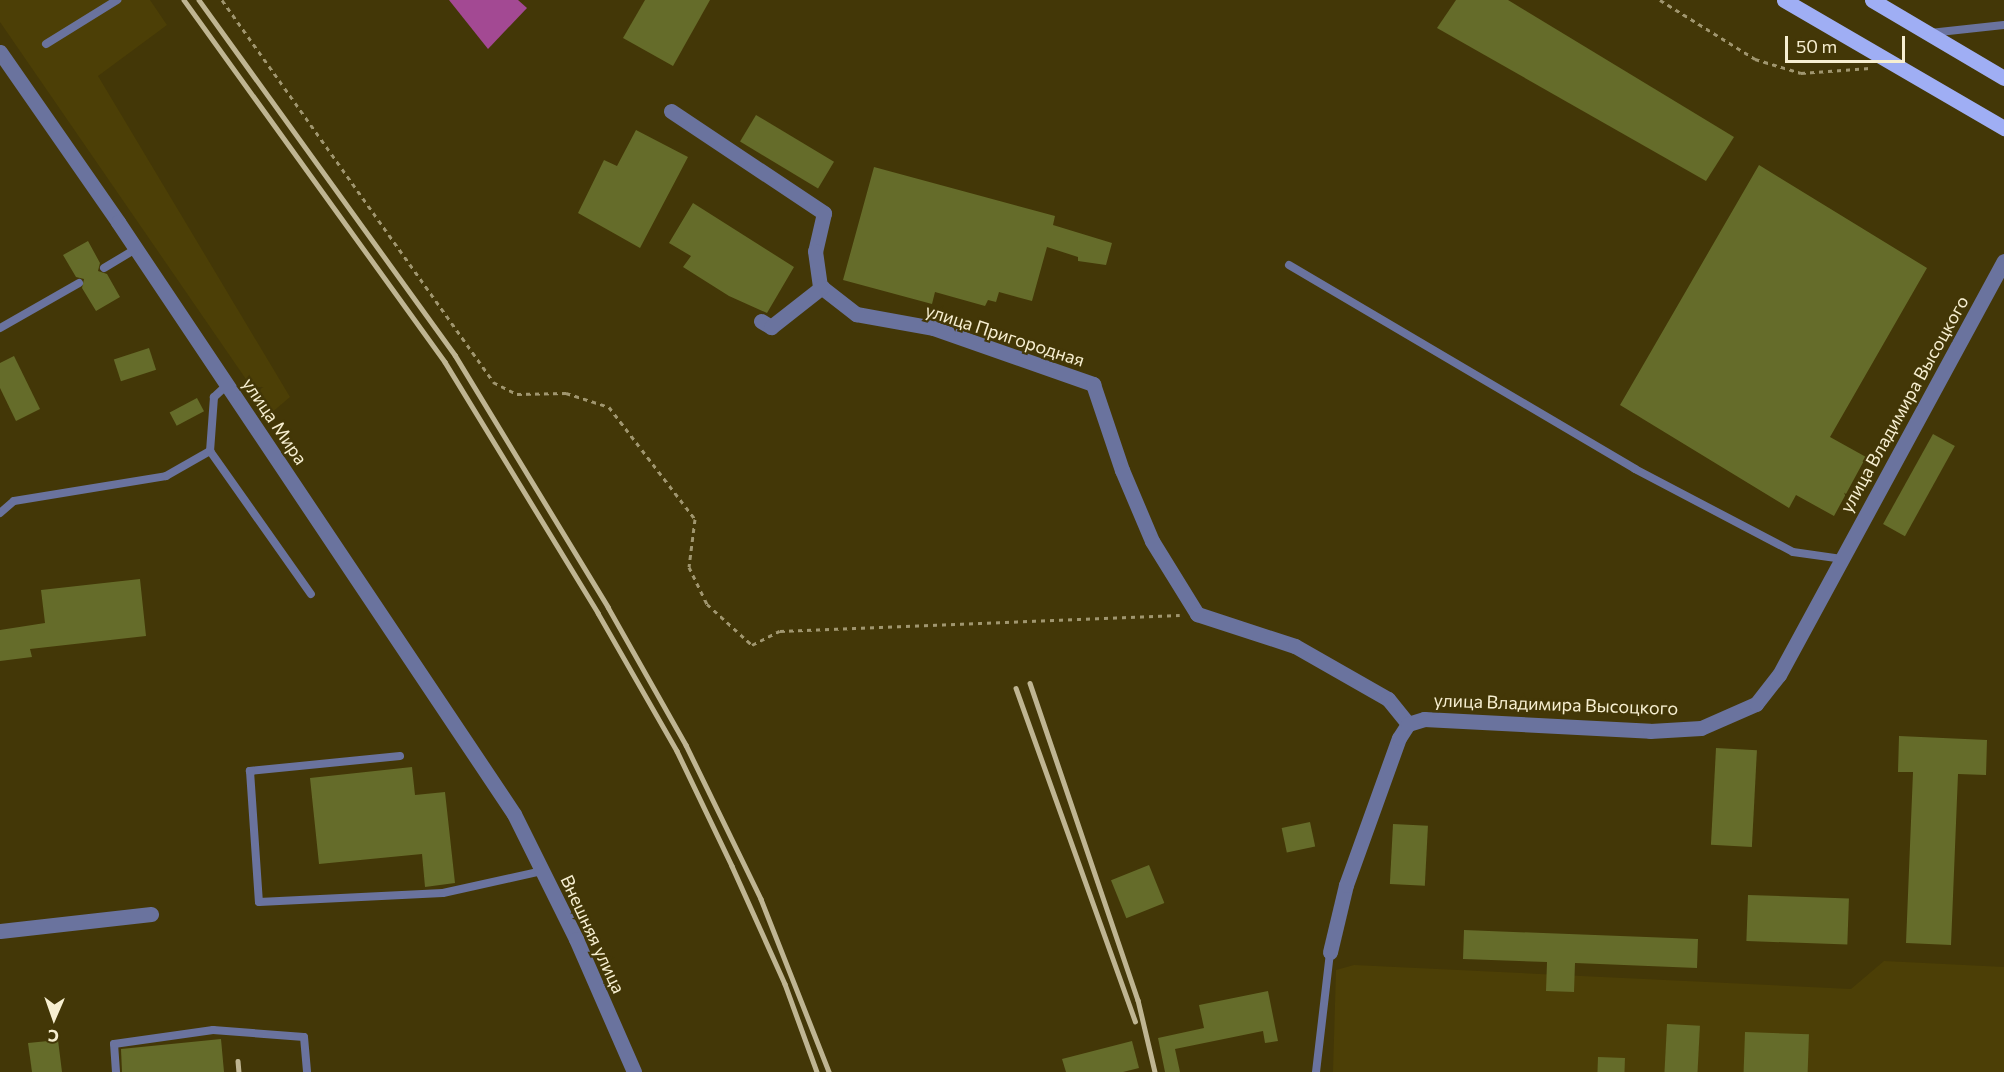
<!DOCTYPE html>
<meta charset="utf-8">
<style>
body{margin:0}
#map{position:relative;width:2004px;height:1072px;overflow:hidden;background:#433707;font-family:Commissioner,sans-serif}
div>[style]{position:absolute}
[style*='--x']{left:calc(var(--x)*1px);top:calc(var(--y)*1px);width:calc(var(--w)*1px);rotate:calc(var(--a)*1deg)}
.built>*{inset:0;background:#4c3f06}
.water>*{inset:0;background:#a34993}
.building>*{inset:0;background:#656c2a;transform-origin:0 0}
.path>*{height:3px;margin-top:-1.5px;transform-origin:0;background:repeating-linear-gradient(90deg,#a0966f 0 4.5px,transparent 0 9px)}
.service>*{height:8px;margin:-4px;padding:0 4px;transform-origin:4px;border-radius:4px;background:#6a739e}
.minor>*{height:15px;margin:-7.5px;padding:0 7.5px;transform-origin:7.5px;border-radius:7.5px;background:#6a739e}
.primary>*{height:15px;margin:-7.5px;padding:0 7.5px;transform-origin:7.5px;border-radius:7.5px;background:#9faef4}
.rail>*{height:4.5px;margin:-2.25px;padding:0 2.25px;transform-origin:2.25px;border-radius:2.25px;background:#bfb592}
span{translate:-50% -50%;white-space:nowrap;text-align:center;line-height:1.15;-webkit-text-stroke:4.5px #433707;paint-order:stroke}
.street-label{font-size:18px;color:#f7efd1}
.north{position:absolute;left:24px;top:988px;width:60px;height:60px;-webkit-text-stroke:4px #433707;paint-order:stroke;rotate:182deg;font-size:16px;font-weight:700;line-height:24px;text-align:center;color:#f7efd1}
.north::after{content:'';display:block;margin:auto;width:21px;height:27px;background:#f7efd1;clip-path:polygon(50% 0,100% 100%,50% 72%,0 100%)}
.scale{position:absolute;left:1785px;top:36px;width:120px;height:27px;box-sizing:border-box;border:3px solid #f7efd1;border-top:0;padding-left:8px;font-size:18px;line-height:21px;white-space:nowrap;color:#f7efd1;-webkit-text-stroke:4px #433707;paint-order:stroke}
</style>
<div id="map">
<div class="built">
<i style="clip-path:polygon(0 0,150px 0,167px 25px,98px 76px,290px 397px,270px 414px,0 22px)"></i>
<i style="clip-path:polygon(1884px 961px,2004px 967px,2004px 1072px,1333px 1072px,1336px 970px,1354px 965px,1851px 989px)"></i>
</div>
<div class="water">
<i style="clip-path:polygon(449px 0,518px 0,527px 8px,488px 49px)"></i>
</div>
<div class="building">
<i style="clip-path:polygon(645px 0,710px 0,673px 66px,623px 38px)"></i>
<i style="clip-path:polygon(1456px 0,1508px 0,1734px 137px,1706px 181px,1437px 28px)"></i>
<i style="left:756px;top:115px;width:91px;height:31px;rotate:31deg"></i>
<i style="clip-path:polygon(636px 130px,688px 157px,640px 248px,578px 213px,604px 160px,617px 166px)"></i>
<i style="clip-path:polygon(1759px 165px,1927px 268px,1830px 437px,1866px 457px,1834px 516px,1796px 495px,1789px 508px,1620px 405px)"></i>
<i style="clip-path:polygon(874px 167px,1055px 216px,1053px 225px,1112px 243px,1106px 265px,1078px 261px,1078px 257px,1047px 247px,1032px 301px,999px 292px,996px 302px,988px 300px,985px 306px,935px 292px,932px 304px,843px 280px)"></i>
<i style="clip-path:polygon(693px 203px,794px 267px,767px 313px,729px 296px,683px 267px,691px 256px,669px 243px)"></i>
<i style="clip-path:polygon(88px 241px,100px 263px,98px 271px,107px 274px,120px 297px,96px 311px,82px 288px,84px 279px,76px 277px,63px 255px)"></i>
<i style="left:149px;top:348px;width:23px;height:37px;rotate:72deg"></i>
<i style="clip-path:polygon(14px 356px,40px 409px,16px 421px,0 388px,0 363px)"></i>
<i style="left:197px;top:398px;width:15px;height:31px;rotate:62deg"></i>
<i style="left:1933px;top:434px;width:25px;height:103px;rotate:29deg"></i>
<i style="clip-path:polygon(140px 579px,146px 636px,30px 649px,32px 657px,0 661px,0 630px,45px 623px,41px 590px)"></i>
<i style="clip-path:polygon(1899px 736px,1987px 740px,1986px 775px,1958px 774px,1951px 945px,1906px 943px,1913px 772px,1898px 772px)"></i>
<i style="left:1716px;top:748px;width:41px;height:97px;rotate:3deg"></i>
<i style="clip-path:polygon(412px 767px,415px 795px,445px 792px,455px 883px,425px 887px,422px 854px,319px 864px,310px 778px)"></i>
<i style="left:1310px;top:822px;width:25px;height:29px;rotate:78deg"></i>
<i style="left:1393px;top:824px;width:35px;height:60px;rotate:3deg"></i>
<i style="left:1149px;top:865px;width:41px;height:41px;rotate:68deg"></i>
<i style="left:1748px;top:895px;width:101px;height:46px;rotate:2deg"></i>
<i style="clip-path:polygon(1464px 930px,1698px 939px,1697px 968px,1575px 963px,1574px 992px,1546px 991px,1547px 962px,1463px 959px)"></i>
<i style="clip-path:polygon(1268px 991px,1278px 1041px,1265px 1043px,1263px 1031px,1175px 1049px,1180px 1072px,1165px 1072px,1158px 1038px,1204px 1028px,1199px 1005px)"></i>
<i style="left:1667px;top:1024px;width:33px;height:48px;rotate:3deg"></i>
<i style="left:1745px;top:1032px;width:64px;height:40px;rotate:2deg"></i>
<i style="clip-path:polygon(221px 1039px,224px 1072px,122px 1072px,121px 1049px)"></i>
<i style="clip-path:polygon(58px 1040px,62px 1072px,32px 1072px,28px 1043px)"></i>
<i style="clip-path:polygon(1132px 1041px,1139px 1068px,1123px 1072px,1066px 1072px,1062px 1059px)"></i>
<i style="left:1598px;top:1057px;width:27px;height:15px;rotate:2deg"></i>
</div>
<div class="path">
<i style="--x:222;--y:0;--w:468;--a:54.6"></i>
<i style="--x:493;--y:382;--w:27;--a:27"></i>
<i style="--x:517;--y:394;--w:49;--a:-1.2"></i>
<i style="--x:566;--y:393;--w:45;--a:18"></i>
<i style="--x:609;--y:407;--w:141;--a:52.5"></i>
<i style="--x:695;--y:519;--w:48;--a:97.1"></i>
<i style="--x:689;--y:567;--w:41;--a:64.1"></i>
<i style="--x:707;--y:604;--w:61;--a:42.3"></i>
<i style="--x:752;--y:645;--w:31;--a:-27"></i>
<i style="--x:780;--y:631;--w:400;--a:-2.3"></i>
<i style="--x:1660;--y:0;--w:112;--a:31.8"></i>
<i style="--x:1755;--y:59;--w:48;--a:16.9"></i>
<i style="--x:1801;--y:73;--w:69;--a:-4.1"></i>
</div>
<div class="service">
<i style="--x:1930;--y:33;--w:74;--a:-6.2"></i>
<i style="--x:46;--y:44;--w:84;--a:-31.8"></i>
<i style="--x:1289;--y:265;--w:402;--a:30.5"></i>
<i style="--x:1635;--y:469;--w:178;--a:27.7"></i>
<i style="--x:1793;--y:552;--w:49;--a:8.1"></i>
<i style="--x:104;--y:268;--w:37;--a:-31"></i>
<i style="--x:0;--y:328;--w:91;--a:-29.7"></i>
<i style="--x:227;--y:385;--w:18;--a:137"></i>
<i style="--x:214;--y:397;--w:54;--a:94.2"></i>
<i style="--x:210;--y:451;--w:175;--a:54.8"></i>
<i style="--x:0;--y:513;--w:18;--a:-41"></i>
<i style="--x:14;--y:501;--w:154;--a:-9.3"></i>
<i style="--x:166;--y:476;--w:51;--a:-29.6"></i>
<i style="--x:400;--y:756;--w:151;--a:174.3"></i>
<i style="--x:250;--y:771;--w:131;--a:86.1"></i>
<i style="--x:259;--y:902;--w:184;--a:-2.8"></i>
<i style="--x:443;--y:893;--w:101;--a:-12.5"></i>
<i style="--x:116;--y:1072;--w:28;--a:-94"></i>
<i style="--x:114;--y:1044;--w:100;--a:-8"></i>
<i style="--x:213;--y:1030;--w:91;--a:4.4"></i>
<i style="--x:304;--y:1037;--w:35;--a:85"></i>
<i style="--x:1316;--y:1072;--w:121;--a:-83.3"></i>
</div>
<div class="minor">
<i style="--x:0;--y:52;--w:207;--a:55.2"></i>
<i style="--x:118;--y:222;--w:712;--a:56.22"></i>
<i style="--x:514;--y:814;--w:140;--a:63.6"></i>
<i style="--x:576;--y:939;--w:145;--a:66.4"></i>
<i style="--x:671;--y:111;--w:184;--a:33.7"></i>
<i style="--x:824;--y:213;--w:39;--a:103"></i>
<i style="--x:815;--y:251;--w:35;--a:82"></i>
<i style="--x:820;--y:286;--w:46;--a:37.9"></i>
<i style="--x:856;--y:314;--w:78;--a:10.3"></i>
<i style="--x:933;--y:328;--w:170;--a:19.3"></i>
<i style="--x:1093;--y:384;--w:91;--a:71.4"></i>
<i style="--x:1122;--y:470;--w:77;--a:67.1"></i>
<i style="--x:1152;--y:541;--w:86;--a:58.3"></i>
<i style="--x:1197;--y:614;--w:103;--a:18.1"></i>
<i style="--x:1295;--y:646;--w:107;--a:29.7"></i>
<i style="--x:1388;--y:699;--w:32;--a:51"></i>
<i style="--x:761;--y:321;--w:12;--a:31"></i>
<i style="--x:771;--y:327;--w:65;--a:-38.1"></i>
<i style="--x:0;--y:931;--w:152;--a:-6.4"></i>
<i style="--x:1330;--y:952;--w:69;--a:-76.6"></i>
<i style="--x:1346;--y:885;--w:156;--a:-70.2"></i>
<i style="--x:1399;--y:738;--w:17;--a:-57"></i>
<i style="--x:1408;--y:724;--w:17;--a:-17"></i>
<i style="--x:1424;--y:719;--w:226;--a:3"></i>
<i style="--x:1650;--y:731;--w:51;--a:-3.4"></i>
<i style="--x:1701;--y:728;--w:60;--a:-23.6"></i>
<i style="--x:1756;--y:704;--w:37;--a:-52"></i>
<i style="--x:1779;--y:675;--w:471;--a:-61.5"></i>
</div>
<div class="primary">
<i style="--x:1784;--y:0;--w:255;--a:30.2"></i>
<i style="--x:1872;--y:0;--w:153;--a:30.6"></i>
</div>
<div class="rail">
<i style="--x:184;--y:0;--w:446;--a:54.2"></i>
<i style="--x:445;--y:362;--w:294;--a:58.6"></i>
<i style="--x:598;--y:613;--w:159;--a:60.2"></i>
<i style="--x:677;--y:751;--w:127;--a:64.4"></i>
<i style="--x:732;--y:866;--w:129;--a:65.8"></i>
<i style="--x:785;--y:984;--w:94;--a:70"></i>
<i style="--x:199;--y:0;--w:438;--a:54.2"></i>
<i style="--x:455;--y:355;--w:295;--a:58.7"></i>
<i style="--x:608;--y:607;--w:159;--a:60.5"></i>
<i style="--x:686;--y:745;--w:171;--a:64"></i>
<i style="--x:761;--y:899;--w:186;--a:68.5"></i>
<i style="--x:1030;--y:683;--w:335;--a:71.2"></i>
<i style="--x:1138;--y:1000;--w:74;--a:76.7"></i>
<i style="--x:1016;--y:688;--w:354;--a:70.3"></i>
<i style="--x:238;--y:1061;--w:11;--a:85"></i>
</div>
<div class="street-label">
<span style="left:1005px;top:335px;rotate:18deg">улица Пригородная</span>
<span style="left:1904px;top:404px;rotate:-61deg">улица Владимира Высоцкого</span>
<span style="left:275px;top:421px;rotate:56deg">улица Мира</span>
<span style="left:1556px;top:704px;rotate:2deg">улица Владимира Высоцкого</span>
<span style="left:593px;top:934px;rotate:65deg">Внешняя улица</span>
</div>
<div class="north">С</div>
<div class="scale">50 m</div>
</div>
